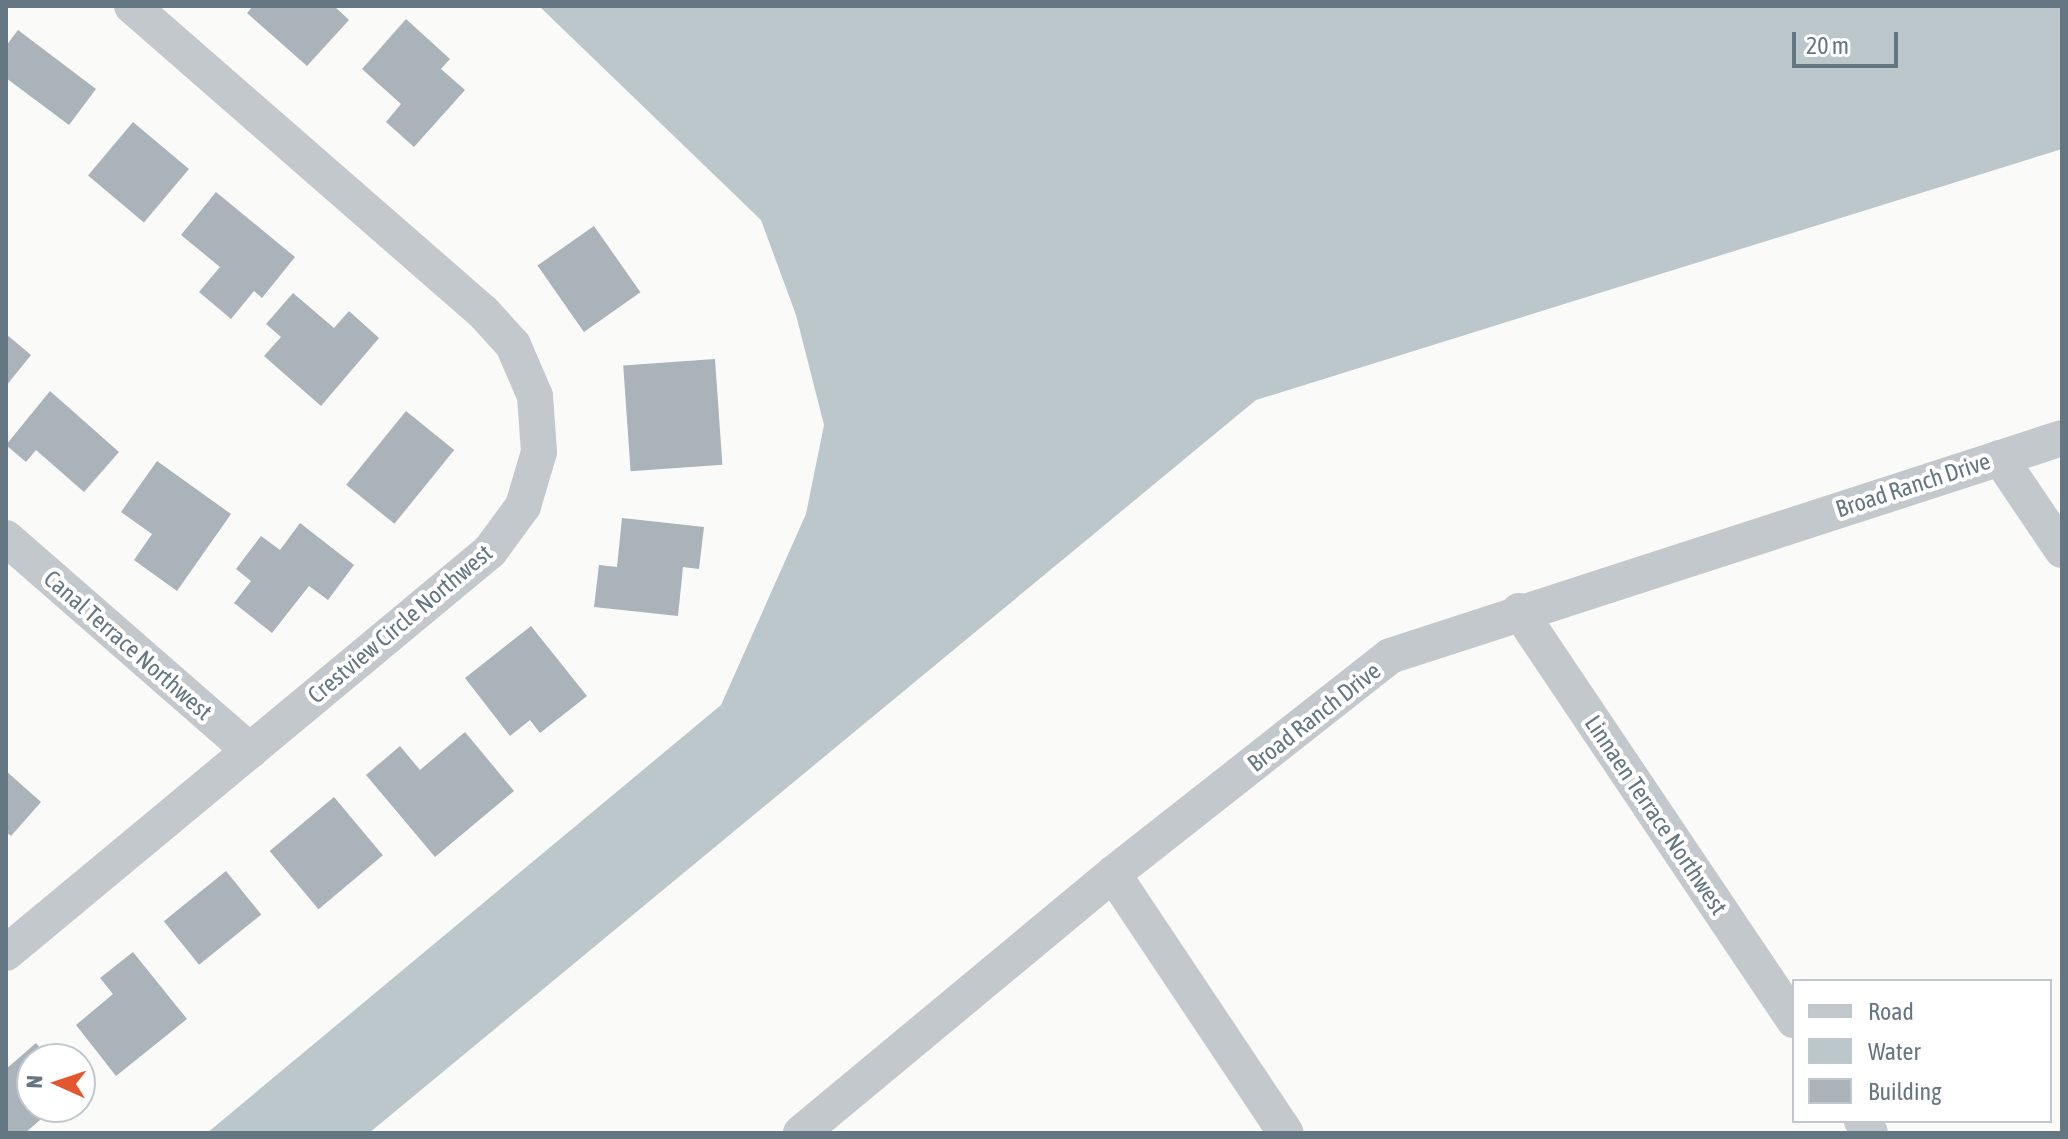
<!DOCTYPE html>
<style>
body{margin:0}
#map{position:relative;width:2068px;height:1139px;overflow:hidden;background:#fafaf8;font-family:"Asap Condensed",sans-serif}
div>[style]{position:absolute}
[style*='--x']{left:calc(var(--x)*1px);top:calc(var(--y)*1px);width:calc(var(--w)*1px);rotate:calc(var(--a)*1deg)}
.water>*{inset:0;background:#bbc7cb}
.building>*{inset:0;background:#aab3b9;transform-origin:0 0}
.minor>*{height:36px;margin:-18px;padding:0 18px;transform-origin:18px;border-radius:18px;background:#c3c8cc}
span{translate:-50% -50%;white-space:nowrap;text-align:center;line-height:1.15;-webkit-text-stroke:8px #fff;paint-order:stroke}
.street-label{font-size:24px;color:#657683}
.frame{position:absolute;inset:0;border:8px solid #657683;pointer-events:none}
.legend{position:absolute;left:1792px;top:979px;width:260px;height:144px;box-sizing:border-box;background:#fff;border:2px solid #c1c8cd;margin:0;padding:10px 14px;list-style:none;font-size:24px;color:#657683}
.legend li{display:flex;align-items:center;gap:16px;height:40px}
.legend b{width:40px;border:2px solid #c1c8cd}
.north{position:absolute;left:16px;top:1043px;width:80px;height:80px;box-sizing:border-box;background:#fff;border:2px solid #c1c8cd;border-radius:50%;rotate:273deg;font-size:22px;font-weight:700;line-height:32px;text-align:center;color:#657683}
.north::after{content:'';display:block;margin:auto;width:28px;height:36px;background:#e4572e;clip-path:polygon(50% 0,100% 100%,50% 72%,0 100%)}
.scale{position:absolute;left:1792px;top:32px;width:106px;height:36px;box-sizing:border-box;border:4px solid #657683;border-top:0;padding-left:10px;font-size:24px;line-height:28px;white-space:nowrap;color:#657683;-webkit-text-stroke:6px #fff;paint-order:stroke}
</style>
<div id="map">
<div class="water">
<i style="clip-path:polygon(539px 6px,2062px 6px,2062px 149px,1256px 400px,369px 1133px,207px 1133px,721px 705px,806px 514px,824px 425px,796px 315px,761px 220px)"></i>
</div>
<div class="building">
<i style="clip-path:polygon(253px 6px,334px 6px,349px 20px,307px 66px,247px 13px)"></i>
<i style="clip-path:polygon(406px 19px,450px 59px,441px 69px,465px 90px,414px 147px,386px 122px,401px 104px,362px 69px)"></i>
<i style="clip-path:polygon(18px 30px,96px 89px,69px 125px,6px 78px,6px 46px)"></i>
<i style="left:133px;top:122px;width:73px;height:70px;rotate:40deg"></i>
<i style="clip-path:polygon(216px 192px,295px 257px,262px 298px,254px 291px,231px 319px,199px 292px,220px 267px,181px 235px)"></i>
<i style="left:594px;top:226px;width:81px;height:69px;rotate:55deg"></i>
<i style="clip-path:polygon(293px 293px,334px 328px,349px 311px,379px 338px,321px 406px,264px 356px,281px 337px,266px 324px)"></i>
<i style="clip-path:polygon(6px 334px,31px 355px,6px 386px)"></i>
<i style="left:715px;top:359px;width:106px;height:92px;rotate:86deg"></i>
<i style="clip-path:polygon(50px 391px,119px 452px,84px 492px,36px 450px,26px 462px,6px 445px)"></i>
<i style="left:406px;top:411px;width:62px;height:95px;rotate:39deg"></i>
<i style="clip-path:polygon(157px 461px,231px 514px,177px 591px,134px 560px,152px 534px,121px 512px)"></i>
<i style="clip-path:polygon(622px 518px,704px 527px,699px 569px,683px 567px,678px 616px,594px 607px,599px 565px,617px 567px)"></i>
<i style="clip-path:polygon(300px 523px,354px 565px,328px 600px,309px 586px,272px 633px,234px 603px,251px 581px,236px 569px,261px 536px,280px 550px)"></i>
<i style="clip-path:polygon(531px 626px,587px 696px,540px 733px,530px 720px,510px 736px,465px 678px)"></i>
<i style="clip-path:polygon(465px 732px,514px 791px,435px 857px,366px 775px,400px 746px,420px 770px)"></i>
<i style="clip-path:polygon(6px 771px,41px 802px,11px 836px,6px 832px)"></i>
<i style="left:334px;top:797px;width:76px;height:84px;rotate:50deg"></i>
<i style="left:226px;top:871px;width:56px;height:80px;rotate:51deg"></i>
<i style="clip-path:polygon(133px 952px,187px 1019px,116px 1076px,76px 1025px,113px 994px,100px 978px)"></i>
<i style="clip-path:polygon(36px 1043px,49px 1059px,32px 1059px,32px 1107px,55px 1107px,25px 1133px,6px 1133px,6px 1069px)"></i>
</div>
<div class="minor">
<i style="--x:2000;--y:458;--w:111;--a:56"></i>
<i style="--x:6;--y:538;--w:324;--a:41.1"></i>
<i style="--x:1519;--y:611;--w:493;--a:56.1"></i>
<i style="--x:1113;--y:874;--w:311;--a:56.3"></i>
<i style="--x:6;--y:953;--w:629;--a:-39.71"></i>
<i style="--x:490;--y:551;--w:56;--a:-53.7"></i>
<i style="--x:523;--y:506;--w:56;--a:-73.5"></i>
<i style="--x:539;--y:452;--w:56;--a:-94.1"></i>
<i style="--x:535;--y:396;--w:56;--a:-113.3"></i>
<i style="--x:513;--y:345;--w:43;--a:-132.2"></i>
<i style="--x:484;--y:313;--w:467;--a:-138.9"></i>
<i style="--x:1862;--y:1121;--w:14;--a:56"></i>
<i style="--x:801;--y:1133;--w:405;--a:-39.7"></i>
<i style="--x:1113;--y:874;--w:352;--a:-38.2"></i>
<i style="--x:1390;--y:656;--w:706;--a:-17.97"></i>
</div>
<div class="street-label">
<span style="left:1913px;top:485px;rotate:-18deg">Broad Ranch Drive</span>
<span style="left:400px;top:624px;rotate:-40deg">Crestview Circle Northwest</span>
<span style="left:128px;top:645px;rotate:41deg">Canal Terrace Northwest</span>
<span style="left:1314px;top:717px;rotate:-38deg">Broad Ranch Drive</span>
<span style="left:1656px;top:815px;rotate:56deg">Linnaen Terrace Northwest</span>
</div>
<div class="frame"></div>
<ul class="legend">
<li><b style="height:10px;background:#c3c8cc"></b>Road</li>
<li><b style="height:22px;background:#bbc7cb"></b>Water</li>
<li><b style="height:22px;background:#aab3b9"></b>Building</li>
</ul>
<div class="north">N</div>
<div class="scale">20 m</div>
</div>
